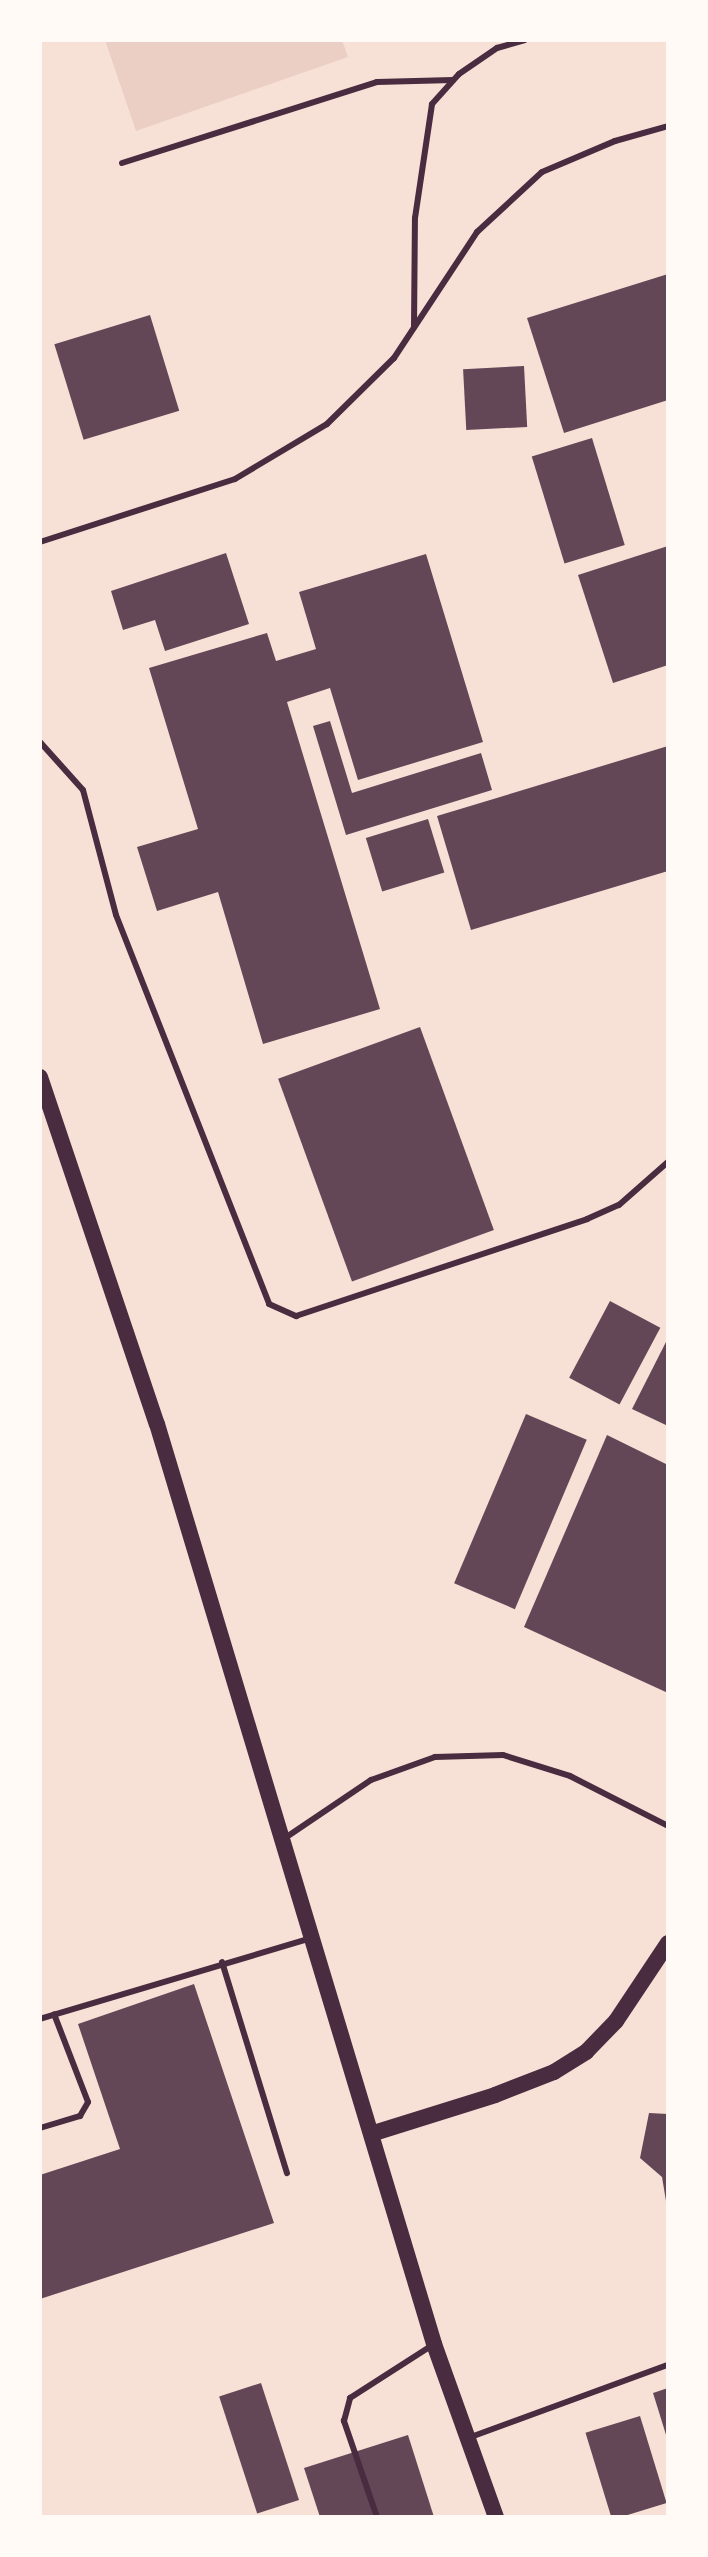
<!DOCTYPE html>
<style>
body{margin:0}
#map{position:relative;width:708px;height:2557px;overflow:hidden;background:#f7e1d7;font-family:Ubuntu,sans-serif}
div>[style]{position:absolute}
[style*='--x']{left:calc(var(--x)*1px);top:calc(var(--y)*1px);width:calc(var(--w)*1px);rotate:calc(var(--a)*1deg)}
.green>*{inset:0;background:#ebcfc5}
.building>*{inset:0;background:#644757;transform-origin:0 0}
.service>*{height:6px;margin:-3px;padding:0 3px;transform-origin:3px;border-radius:3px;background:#4a2c40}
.secondary>*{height:16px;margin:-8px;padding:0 8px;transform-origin:8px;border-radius:8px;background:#4a2c40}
span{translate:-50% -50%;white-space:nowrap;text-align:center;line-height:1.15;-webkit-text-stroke:6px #fffaf5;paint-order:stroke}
.frame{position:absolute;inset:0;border:42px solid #fffaf5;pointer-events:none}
</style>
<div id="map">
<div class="green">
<i style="clip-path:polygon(105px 40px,342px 40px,348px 57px,136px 131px)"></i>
</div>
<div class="building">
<i style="clip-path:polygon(668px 274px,668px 400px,564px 433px,527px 318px)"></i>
<i style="left:150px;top:315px;width:100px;height:100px;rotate:73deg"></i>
<i style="left:524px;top:366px;width:61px;height:61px;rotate:87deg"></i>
<i style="left:592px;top:438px;width:112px;height:63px;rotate:73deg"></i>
<i style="clip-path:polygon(668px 546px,668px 665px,613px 683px,578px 575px)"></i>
<i style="clip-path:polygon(226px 553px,249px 624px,165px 651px,155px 620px,123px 630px,111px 591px)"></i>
<i style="clip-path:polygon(426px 554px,483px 742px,358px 780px,330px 688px,287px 702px,380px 1009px,263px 1044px,218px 892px,157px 911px,137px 847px,198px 829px,149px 668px,267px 633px,276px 661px,316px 649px,299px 592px)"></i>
<i style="clip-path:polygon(330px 721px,352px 793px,481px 753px,492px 790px,346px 835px,313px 726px)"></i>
<i style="clip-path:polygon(668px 746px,668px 871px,471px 930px,437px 816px)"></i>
<i style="left:428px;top:819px;width:56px;height:65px;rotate:73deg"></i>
<i style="left:420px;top:1027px;width:216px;height:151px;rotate:70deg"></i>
<i style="left:610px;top:1301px;width:57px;height:87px;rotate:28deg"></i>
<i style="clip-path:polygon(668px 1338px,668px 1426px,632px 1409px)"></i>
<i style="left:526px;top:1414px;width:66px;height:184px;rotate:23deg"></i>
<i style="clip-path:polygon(607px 1435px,668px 1465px,668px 1693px,524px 1627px)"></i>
<i style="clip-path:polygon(194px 1984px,274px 2223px,40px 2299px,40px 2175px,120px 2149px,78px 2024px)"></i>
<i style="clip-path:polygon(649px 2113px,668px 2114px,668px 2213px,662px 2177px,640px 2158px)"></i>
<i style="left:261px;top:2383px;width:123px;height:44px;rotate:72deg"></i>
<i style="clip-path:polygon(668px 2388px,668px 2438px,667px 2438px,653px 2393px)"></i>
<i style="left:640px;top:2416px;width:91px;height:57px;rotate:73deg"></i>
<i style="clip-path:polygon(408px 2435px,434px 2517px,320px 2517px,304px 2468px)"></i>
</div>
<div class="service">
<i style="--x:122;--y:163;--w:268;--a:-17.6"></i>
<i style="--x:377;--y:82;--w:76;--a:-1.5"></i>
<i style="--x:414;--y:327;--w:109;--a:-89.5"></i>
<i style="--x:415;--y:218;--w:115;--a:-81.5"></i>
<i style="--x:432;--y:104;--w:40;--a:-48"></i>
<i style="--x:459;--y:74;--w:46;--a:-34.4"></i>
<i style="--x:497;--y:48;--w:29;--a:-16"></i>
<i style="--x:40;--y:542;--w:205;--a:-17.9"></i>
<i style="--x:235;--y:479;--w:107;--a:-30.9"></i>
<i style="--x:327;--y:424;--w:94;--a:-44.6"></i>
<i style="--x:394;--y:358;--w:151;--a:-56.6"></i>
<i style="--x:477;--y:232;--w:88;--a:-42.7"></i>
<i style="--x:542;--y:172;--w:79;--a:-23"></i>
<i style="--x:615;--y:141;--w:55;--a:-15.8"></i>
<i style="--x:40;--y:742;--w:64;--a:48.1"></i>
<i style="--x:83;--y:790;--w:129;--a:75.2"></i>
<i style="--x:116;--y:915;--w:418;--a:68.5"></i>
<i style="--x:269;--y:1304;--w:30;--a:24"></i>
<i style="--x:296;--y:1316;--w:307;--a:-18.4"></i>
<i style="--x:587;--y:1219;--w:35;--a:-24"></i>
<i style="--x:619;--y:1205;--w:65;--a:-41.3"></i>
<i style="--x:285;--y:1838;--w:104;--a:-34"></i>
<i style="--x:371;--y:1780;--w:68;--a:-19.8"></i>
<i style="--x:435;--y:1757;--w:68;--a:-1.7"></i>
<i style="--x:503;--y:1755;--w:70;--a:17.4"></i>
<i style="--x:570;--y:1776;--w:110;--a:27"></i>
<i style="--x:222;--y:1962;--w:221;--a:72.9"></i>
<i style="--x:40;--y:2019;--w:281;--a:-16.6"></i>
<i style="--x:40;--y:2128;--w:42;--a:-16.7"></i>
<i style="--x:80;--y:2116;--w:16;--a:-60"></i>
<i style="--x:88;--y:2102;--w:94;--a:-111.1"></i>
<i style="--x:468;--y:2438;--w:213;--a:-20.1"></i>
<i style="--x:377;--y:2517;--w:102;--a:-109"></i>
<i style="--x:344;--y:2421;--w:24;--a:-75"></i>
<i style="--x:350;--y:2398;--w:100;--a:-32.7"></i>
</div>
<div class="secondary">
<i style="--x:40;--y:1077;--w:366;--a:71.4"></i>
<i style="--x:157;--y:1424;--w:961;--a:73.24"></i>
<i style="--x:434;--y:2344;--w:184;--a:70.3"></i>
<i style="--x:374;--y:2133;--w:127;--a:-17.4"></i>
<i style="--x:495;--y:2095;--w:63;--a:-21.3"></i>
<i style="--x:554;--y:2072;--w:38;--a:-32"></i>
<i style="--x:586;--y:2052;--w:43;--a:-45.9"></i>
<i style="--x:616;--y:2021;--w:94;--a:-56.3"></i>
</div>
<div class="frame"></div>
</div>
